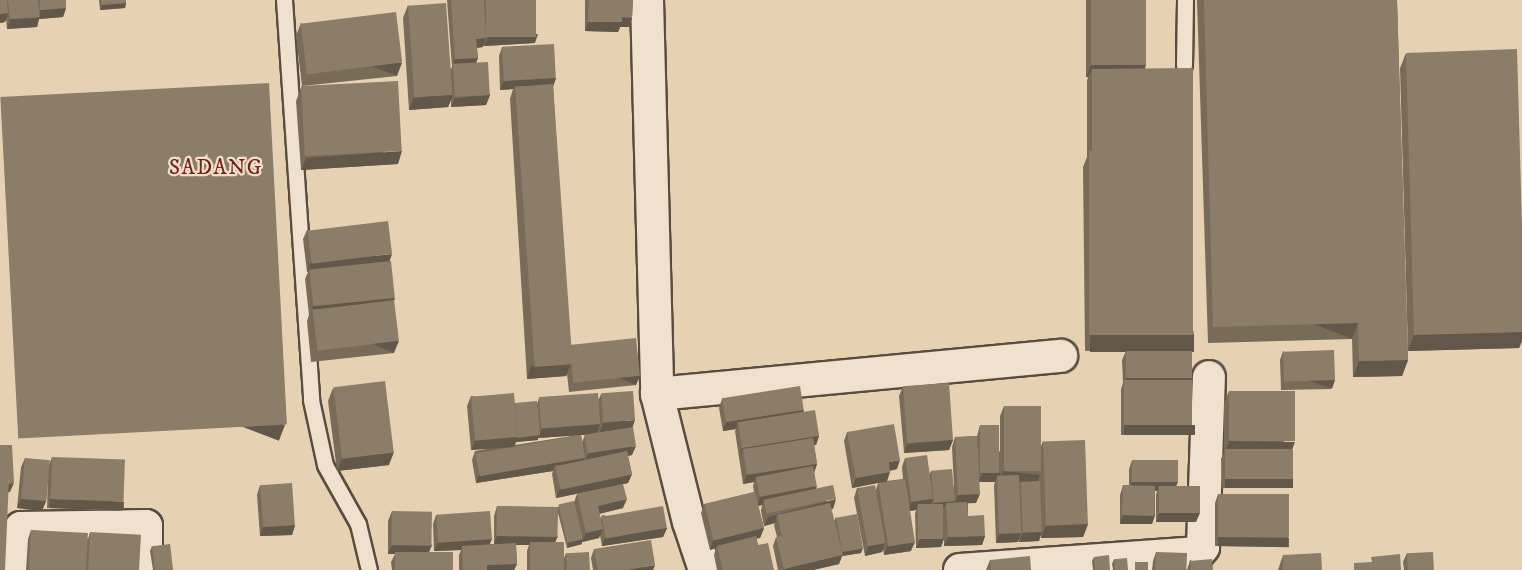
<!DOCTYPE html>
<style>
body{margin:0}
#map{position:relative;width:1522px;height:570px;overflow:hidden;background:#e7d1b3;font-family:"IM FELL DW Pica",serif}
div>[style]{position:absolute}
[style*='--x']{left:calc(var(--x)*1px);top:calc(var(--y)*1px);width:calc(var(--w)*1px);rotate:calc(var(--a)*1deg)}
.roads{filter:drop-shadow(2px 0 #584d3e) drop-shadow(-2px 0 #584d3e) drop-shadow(0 2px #584d3e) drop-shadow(0 -2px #584d3e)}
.lane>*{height:15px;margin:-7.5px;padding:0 7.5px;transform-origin:7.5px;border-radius:7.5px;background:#efe1ce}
.street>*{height:32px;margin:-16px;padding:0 16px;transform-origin:16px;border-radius:16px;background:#efe1ce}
.wall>*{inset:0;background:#786c59}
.shaded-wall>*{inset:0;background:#625849;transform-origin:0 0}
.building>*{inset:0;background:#8c7d68;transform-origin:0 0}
span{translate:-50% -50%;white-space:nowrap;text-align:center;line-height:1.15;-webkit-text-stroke:4.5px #efe1ce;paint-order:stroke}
.quarter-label{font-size:21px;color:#7a1f14;letter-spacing:1.5px}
</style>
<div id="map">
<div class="roads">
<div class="lane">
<i style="--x:284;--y:0;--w:401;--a:86.1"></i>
<i style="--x:311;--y:400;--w:66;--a:77.8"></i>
<i style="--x:325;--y:465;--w:68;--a:60.8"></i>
<i style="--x:358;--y:524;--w:47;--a:76.6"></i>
<i style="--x:1184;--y:65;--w:65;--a:-89.1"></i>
</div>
<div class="street">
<i style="--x:647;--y:0;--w:394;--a:88.5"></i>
<i style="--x:657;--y:394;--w:132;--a:76"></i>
<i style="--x:689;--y:522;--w:51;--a:71.6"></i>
<i style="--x:657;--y:394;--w:406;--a:-5.4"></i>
<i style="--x:19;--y:570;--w:42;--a:-87.3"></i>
<i style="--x:21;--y:528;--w:125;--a:-0.9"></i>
<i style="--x:146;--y:526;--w:44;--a:90"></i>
<i style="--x:960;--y:570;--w:239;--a:-4.1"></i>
<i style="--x:1198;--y:553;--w:8;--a:-50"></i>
<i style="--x:1203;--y:547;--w:170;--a:-88"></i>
</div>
</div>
<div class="wall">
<i style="clip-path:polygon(0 0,66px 0,66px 8px,63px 17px,39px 19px,37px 27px,7px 29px,6px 19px,5px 22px,0 23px)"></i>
<i style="clip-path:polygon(99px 0,126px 0,126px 3px,125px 8px,100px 10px)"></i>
<i style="clip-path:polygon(447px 0,484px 0,484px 1px,484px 0,536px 0,535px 43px,484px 46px,484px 43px,483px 47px,477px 48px,478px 58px,476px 63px,490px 95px,486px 105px,451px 107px,451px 100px,448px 107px,409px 110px,403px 18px,408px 5px,451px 69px,452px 67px)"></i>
<i style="clip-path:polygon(585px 0,633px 0,632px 18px,629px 27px,620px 27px,618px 32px,585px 31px)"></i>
<i style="clip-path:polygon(1086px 0,1146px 0,1145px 68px,1194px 335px,1188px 351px,1192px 378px,1192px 435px,1121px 435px,1121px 389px,1123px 383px,1122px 360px,1126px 351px,1085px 351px,1083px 167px,1087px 157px,1087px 81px,1088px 77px,1086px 77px)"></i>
<i style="clip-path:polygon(1197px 0,1397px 0,1408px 360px,1402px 376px,1353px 377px,1352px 339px,1208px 343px)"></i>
<i style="clip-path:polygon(301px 23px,397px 76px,302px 86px,296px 36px)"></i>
<i style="clip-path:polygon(502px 47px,556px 78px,553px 86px,569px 345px,636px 385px,569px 392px,567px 374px,566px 376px,527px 379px,510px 99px,513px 89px,500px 90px,499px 56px)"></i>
<i style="clip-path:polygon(1406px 53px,1522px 226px,1522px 341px,1519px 348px,1408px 351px,1400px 68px)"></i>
<i style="clip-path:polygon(301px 88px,398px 164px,301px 170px,296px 101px)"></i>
<i style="clip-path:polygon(307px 230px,390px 261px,394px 300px,394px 353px,311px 362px,307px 321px,309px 315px,305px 279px,308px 272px,307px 272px,303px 239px)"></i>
<i style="clip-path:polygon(1283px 351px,1332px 389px,1281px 390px,1280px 360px)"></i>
<i style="clip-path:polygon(903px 386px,953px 440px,949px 450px,904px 453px,899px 396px)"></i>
<i style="clip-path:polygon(333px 388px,389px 465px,337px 471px,328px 401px)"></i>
<i style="clip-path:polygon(1229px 391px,1292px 449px,1293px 479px,1290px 488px,1222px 488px,1221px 459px,1224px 452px,1224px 403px)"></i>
<i style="clip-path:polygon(evenodd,601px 394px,632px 427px,632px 455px,628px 456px,632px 474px,628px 483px,623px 484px,623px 508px,599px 514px,601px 519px,602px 515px,667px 528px,663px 537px,602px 546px,600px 535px,599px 538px,582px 542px,582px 544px,567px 548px,558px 513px,555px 542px,564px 558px,566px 553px,590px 570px,527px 570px,527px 551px,529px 545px,516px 545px,517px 564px,514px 570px,459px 570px,459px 555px,461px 550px,434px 551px,433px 524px,436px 515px,492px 539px,489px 544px,494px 544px,494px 516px,497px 506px,558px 508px,559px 505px,574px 502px,577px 494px,610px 487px,556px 498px,552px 474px,553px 471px,476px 483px,472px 460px,475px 451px,492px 448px,471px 450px,467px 406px,471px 396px,515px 403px,537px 404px,539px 398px,599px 399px,601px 394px,578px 435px,515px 445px,516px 442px,538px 440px,538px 438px,578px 435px,601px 394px,581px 435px,585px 435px,582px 442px,581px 435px)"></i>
<i style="clip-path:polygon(722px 399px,804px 410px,803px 412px,819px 436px,816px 445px,814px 445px,817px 464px,814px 472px,816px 489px,833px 509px,831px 509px,834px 521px,836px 517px,861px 553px,842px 556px,839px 564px,813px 570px,778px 570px,773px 546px,776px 537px,777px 537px,774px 525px,775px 523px,764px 526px,761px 511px,762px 505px,758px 506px,764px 528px,760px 538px,756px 538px,758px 545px,774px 570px,717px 570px,714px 555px,716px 548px,710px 550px,701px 513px,704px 504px,754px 492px,753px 486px,754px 482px,743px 484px,735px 431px,736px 429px,723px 431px,719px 408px)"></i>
<i style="clip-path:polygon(1004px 406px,1040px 449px,1043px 441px,1088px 524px,1083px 537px,1041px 538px,1041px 533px,1039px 541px,1019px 542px,1019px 538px,1018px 542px,996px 543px,994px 485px,995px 482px,979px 482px,976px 503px,968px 503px,968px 516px,985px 536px,982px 545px,944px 546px,944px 539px,941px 547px,916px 548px,915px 514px,916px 510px,910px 511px,911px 551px,884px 555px,883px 549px,882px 552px,865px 556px,854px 498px,857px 488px,876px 490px,878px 483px,852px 488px,844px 441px,847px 432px,897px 469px,890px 471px,887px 481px,903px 479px,902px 467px,905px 458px,929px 475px,931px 471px,954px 487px,952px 447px,955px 437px,977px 436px,980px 425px,1000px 452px,1000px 416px)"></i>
<i style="clip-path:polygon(52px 457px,120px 511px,47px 508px,48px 476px,46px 501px,42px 511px,17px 508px,21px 467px,25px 458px,49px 465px)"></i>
<i style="clip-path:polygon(1132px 460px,1176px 486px,1196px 522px,1156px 522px,1156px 495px,1157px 491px,1155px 491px,1155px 515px,1152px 524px,1120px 524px,1120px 495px,1123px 485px,1129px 485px,1129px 469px)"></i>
<i style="clip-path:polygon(260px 485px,295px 525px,292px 535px,260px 536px,257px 495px)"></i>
<i style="clip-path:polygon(1218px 494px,1289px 538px,1285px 547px,1215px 546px,1215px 503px)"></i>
<i style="clip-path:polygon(392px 511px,432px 545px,429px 552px,453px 570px,392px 570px,391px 562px,395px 554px,388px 554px,388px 521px)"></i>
<i style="clip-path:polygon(31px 530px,88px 539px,90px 532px,139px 570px,26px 570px,28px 539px)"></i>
<i style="clip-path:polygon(152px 546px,173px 570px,153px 570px,150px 551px)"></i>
<i style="clip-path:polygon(594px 549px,653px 570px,593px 570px,591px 558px)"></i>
<i style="clip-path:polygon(1156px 552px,1186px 570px,1152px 570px,1153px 561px)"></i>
<i style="clip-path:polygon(1407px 553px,1434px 570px,1404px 570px,1403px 562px)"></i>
<i style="clip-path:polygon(1283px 555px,1322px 570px,1278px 570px)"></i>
<i style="clip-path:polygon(1094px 557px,1110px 570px,1093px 570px,1092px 561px)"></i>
<i style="clip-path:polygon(1114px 559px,1128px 570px,1113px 570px,1112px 564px)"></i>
<i style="clip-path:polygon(990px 560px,1031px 570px,986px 570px)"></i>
<i style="clip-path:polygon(1190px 560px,1213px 570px,1187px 570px)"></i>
</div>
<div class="shaded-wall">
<i style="clip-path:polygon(126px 3px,125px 8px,100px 10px,102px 5px)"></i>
<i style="clip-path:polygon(66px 8px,63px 17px,39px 19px,37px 27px,7px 29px,10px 19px,38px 18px,40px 10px)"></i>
<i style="clip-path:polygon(8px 13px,5px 22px,0 23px,0 14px)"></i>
<i style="clip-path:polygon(622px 17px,632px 18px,629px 27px,620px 27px,618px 32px,585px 31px,588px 22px)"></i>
<i style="clip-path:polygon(538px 34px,535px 43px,484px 46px,488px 37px)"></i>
<i style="clip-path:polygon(486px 38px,483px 47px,473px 48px,476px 39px)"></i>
<i style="clip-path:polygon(478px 58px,474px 67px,453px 66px,455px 59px)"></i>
<i style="left:402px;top:63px;width:14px;height:97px;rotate:111deg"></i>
<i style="clip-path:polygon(1091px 65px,1146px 65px,1142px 78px,1092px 69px,1088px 77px,1086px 77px)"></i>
<i style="clip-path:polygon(556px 78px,553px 87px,515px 86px,513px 89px,500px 90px,504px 81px)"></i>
<i style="clip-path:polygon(453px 95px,448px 107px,409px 110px,414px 97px)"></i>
<i style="clip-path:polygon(490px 95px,486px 105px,451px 107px,455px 98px)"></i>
<i style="clip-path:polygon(402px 151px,398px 164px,301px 170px,306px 158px)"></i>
<i style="clip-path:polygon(392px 254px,389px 263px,309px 270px,307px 272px,310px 263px)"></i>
<i style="clip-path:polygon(395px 298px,392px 307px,312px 309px,313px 306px)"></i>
<i style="left:1358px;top:323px;width:17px;height:145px;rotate:111deg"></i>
<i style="clip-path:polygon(1522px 332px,1522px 341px,1519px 348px,1408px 351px,1414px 335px)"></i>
<i style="left:1090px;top:335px;width:104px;height:17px"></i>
<i style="left:399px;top:341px;width:13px;height:83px;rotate:113deg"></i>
<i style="clip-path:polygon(1408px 360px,1402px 376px,1353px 377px,1359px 361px)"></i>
<i style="clip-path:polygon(571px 364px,566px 376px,527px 379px,531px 366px)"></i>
<i style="left:640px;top:376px;width:10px;height:68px;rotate:114deg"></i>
<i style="clip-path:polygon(1126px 378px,1192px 378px,1189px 387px,1124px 383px)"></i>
<i style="left:1335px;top:380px;width:9px;height:51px;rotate:108deg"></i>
<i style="clip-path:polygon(804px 410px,800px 419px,738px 422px,736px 429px,723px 431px,726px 422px)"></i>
<i style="clip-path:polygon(635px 420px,632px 429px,600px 432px,603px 423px)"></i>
<i style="clip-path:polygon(600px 424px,597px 434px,538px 438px,538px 440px,516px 442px,514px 447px,471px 450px,475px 441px,539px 435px,542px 429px)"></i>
<i style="left:285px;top:425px;width:17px;height:285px;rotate:111deg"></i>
<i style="left:1124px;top:425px;width:71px;height:10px"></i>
<i style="clip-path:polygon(819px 436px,816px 445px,744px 456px,743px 449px,739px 457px,742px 448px)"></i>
<i style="clip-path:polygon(953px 440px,949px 450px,904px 453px,907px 444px)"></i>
<i style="clip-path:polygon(1229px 441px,1295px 442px,1290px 455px,1225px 452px)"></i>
<i style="clip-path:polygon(636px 446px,632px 455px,585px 462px,588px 453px)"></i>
<i style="clip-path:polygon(394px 452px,389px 465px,337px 471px,342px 458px)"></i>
<i style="clip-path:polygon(585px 458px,581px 467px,555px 465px,553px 471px,476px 483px,479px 474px)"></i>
<i style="clip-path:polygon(900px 460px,897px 469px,885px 471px,889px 462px)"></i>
<i style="clip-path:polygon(817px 464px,814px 473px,756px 477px,754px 482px,743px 484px,747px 475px)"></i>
<i style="clip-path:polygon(1003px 471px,1040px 475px,1036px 484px,999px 480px)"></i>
<i style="clip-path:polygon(890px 472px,887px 481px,852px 488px,856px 478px)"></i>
<i style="clip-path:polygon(1001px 472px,997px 482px,997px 476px,995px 482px,978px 482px,982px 473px)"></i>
<i style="clip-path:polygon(632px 474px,628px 483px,556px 498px,560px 488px)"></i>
<i style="left:1225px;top:479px;width:68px;height:9px"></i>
<i style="clip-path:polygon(1132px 482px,1178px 482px,1174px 491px,1159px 486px,1157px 491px,1129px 491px)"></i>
<i style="clip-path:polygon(14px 483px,10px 492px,0 493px,0 484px)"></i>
<i style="clip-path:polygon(817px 486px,814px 495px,764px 501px,762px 505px,757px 506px,760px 497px)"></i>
<i style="clip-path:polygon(980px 494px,976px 503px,954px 504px,958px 495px)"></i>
<i style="clip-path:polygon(21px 499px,46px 501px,42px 511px,17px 508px)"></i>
<i style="left:50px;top:499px;width:74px;height:9px;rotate:2deg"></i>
<i style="clip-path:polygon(627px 499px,623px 508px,594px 515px,598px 506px)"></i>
<i style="clip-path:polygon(836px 499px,833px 509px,779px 522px,777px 515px,775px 523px,764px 526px,768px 517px)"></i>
<i style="clip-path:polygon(933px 499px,929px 508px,918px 504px,916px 510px,908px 511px,911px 502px)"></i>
<i style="clip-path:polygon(955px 501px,953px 506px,946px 503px,945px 507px,932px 508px,934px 503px)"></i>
<i style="clip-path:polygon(1159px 513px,1200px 513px,1196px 522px,1156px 522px)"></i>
<i style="clip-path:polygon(1123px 515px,1155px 515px,1152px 524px,1120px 524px)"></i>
<i style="clip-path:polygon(1088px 524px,1083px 537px,1041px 538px,1046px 526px)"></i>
<i style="clip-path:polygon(295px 525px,292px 535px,260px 536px,263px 527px)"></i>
<i style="clip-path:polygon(667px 528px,663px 537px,602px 546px,605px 537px)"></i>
<i style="clip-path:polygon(764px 528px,760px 538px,717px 548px,717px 546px,716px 548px,710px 550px,713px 540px)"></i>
<i style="clip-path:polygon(603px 529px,599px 538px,582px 542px,582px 544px,567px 548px,568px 543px,583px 539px,586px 533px)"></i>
<i style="clip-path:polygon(1023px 532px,1042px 532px,1039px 541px,1019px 542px)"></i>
<i style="clip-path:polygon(1021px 533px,1018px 542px,996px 543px,999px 534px)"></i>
<i style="clip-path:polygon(497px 536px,558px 536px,554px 545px,530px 542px,529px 545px,494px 545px)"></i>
<i style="clip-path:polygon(985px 536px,982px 545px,944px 546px,948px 537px)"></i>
<i style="left:1218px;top:537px;width:71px;height:9px;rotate:1deg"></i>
<i style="clip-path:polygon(944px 538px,941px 547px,916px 548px,920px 539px)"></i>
<i style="clip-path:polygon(492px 539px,488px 548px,462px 546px,461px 550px,434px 551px,438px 542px)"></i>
<i style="clip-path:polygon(915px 542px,911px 551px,884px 555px,887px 546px)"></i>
<i style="clip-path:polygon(885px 543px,882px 552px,865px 556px,868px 546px)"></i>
<i style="clip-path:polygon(392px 545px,432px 545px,428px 554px,388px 554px)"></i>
<i style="clip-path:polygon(863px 548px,861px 553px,842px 556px,839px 564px,813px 570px,783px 570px,784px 569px,841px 551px)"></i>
<i style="clip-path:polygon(517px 564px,514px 570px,485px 570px,487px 565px)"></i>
<i style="clip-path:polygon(655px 565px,653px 570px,626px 570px)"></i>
</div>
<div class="building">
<i style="clip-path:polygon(0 0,7px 0,8px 13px,0 14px)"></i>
<i style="clip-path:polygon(8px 0,38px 0,40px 17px,10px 19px)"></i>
<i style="clip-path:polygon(40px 0,66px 0,66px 8px,40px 10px)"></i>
<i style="clip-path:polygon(101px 0,126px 0,126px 3px,102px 5px)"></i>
<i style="clip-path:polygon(451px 0,484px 0,486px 38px,476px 39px,478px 58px,455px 59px)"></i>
<i style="left:486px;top:0;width:50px;height:37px"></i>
<i style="clip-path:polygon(589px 0,633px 0,632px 18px,622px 17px,622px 22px,588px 22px)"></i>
<i style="left:1091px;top:0;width:55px;height:65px"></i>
<i style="clip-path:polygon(1204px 0,1397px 0,1408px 360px,1359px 361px,1358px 323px,1213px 327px)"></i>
<i style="left:446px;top:3px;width:92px;height:38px;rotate:86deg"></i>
<i style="left:396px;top:12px;width:51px;height:96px;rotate:83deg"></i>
<i style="left:554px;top:44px;width:34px;height:52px;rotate:87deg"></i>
<i style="clip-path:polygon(1517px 49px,1522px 226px,1522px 332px,1414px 335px,1406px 53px)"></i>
<i style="left:488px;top:62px;width:33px;height:35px;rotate:87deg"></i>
<i style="clip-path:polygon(1193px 68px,1193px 152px,1193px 151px,1092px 152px,1092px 69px)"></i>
<i style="left:398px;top:81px;width:70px;height:97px;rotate:87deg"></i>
<i style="left:269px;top:83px;width:342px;height:269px;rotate:87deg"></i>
<i style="left:553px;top:84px;width:281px;height:38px;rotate:86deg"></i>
<i style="left:1193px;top:151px;width:184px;height:104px;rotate:90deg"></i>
<i style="left:388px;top:221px;width:33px;height:81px;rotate:83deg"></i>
<i style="left:391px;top:261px;width:37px;height:82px;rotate:84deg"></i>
<i style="left:394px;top:300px;width:41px;height:82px;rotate:83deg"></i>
<i style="left:636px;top:338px;width:38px;height:67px;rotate:84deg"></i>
<i style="left:1334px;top:350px;width:30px;height:51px;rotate:88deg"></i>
<i style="left:1126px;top:351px;width:66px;height:27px"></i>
<i style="left:1124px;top:380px;width:68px;height:45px"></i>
<i style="left:385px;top:381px;width:72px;height:52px;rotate:83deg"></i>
<i style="left:949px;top:383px;width:57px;height:46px;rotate:86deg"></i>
<i style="left:800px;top:386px;width:24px;height:79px;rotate:81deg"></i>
<i style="left:633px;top:391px;width:29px;height:32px;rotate:86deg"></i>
<i style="left:1229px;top:391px;width:66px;height:50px"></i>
<i style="left:514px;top:393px;width:44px;height:43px;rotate:85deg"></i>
<i style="left:598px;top:393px;width:31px;height:59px;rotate:86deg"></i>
<i style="clip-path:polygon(537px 401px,540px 435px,517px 438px,518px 437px,515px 403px)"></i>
<i style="left:1004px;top:406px;width:37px;height:65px"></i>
<i style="left:815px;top:410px;width:26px;height:78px;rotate:81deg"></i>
<i style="clip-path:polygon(894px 424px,900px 460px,889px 462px,890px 472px,856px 478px,847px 432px)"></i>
<i style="left:980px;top:425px;width:19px;height:48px"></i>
<i style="left:633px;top:427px;width:19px;height:49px;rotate:81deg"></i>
<i style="left:581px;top:435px;width:23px;height:107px;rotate:80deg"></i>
<i style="left:977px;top:436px;width:58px;height:22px;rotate:87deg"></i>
<i style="left:813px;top:438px;width:26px;height:71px;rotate:81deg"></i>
<i style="left:1085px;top:440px;width:84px;height:42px;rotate:88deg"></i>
<i style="clip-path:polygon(0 445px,12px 445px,14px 483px,9px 483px,9px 479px,0 479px)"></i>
<i style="left:1293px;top:449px;width:30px;height:68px;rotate:90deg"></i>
<i style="left:627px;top:451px;width:24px;height:73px;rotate:78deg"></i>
<i style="left:927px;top:455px;width:44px;height:22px;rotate:82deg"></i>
<i style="left:52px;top:457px;width:73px;height:42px;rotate:2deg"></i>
<i style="left:25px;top:458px;width:25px;height:41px;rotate:5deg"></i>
<i style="left:1132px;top:460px;width:46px;height:22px"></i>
<i style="left:813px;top:466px;width:20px;height:58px;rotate:79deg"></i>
<i style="left:952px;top:469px;width:32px;height:21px;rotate:85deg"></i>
<i style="left:1019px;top:475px;width:58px;height:22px;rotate:88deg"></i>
<i style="clip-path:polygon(0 479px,9px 479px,5px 570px,0 570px)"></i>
<i style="left:905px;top:479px;width:64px;height:27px;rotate:81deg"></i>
<i style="left:1040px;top:481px;width:51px;height:19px;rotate:88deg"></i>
<i style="left:292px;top:483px;width:42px;height:32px;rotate:86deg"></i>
<i style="clip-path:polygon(623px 484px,627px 499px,598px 506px,603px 529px,586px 533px,577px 494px)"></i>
<i style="left:833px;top:485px;width:14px;height:71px;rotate:78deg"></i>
<i style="left:875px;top:485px;width:59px;height:18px;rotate:80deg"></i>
<i style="left:1123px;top:485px;width:32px;height:30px;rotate:2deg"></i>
<i style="left:1159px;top:486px;width:41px;height:27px"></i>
<i style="left:755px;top:492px;width:37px;height:52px;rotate:76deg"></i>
<i style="left:1218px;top:494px;width:71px;height:43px"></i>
<i style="left:574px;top:501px;width:39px;height:16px;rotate:77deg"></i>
<i style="clip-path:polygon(967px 502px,968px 516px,984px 515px,985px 536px,948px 537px,946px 503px)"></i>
<i style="clip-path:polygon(830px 503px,843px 555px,784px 569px,776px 537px,782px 536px,777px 515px)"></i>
<i style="left:918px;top:504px;width:25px;height:35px"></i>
<i style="left:497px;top:506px;width:61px;height:30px;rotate:1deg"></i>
<i style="left:663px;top:506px;width:22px;height:62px;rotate:80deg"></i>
<i style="left:392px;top:511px;width:40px;height:34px;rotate:1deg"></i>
<i style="left:490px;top:511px;width:28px;height:54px;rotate:86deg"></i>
<i style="left:857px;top:514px;width:35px;height:21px;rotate:80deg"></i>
<i style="left:31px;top:530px;width:57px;height:40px;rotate:3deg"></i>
<i style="left:90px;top:532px;width:51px;height:38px;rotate:3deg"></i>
<i style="clip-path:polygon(756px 536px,758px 545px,768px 543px,774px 570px,723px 570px,717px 546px)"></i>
<i style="clip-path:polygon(651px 540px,655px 565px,626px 570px,598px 570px,594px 549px)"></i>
<i style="left:530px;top:542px;width:34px;height:28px"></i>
<i style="clip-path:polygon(516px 543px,517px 564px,487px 565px,487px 570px,463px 570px,462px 546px)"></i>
<i style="left:170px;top:544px;width:26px;height:18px;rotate:83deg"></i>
<i style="left:453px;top:552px;width:18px;height:58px;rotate:90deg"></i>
<i style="left:589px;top:552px;width:18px;height:23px;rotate:87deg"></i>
<i style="left:1156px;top:552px;width:31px;height:18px;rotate:2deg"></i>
<i style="left:1433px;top:552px;width:18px;height:26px;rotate:87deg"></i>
<i style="clip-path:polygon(1321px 553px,1322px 570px,1283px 570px,1283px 555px)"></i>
<i style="clip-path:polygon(1400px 554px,1401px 570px,1371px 570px,1371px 568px,1371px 570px,1354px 570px,1354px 563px,1372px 562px,1371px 557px)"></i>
<i style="clip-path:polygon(1109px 555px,1110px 570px,1095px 570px,1094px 557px)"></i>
<i style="clip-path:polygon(1030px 556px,1031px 570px,991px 570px,990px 560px)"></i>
<i style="left:1127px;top:558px;width:12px;height:13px;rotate:85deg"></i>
<i style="left:1212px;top:559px;width:11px;height:22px;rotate:85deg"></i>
<i style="left:1135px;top:562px;width:13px;height:8px"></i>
</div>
<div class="quarter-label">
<span style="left:216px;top:168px">SADANG</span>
</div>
</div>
